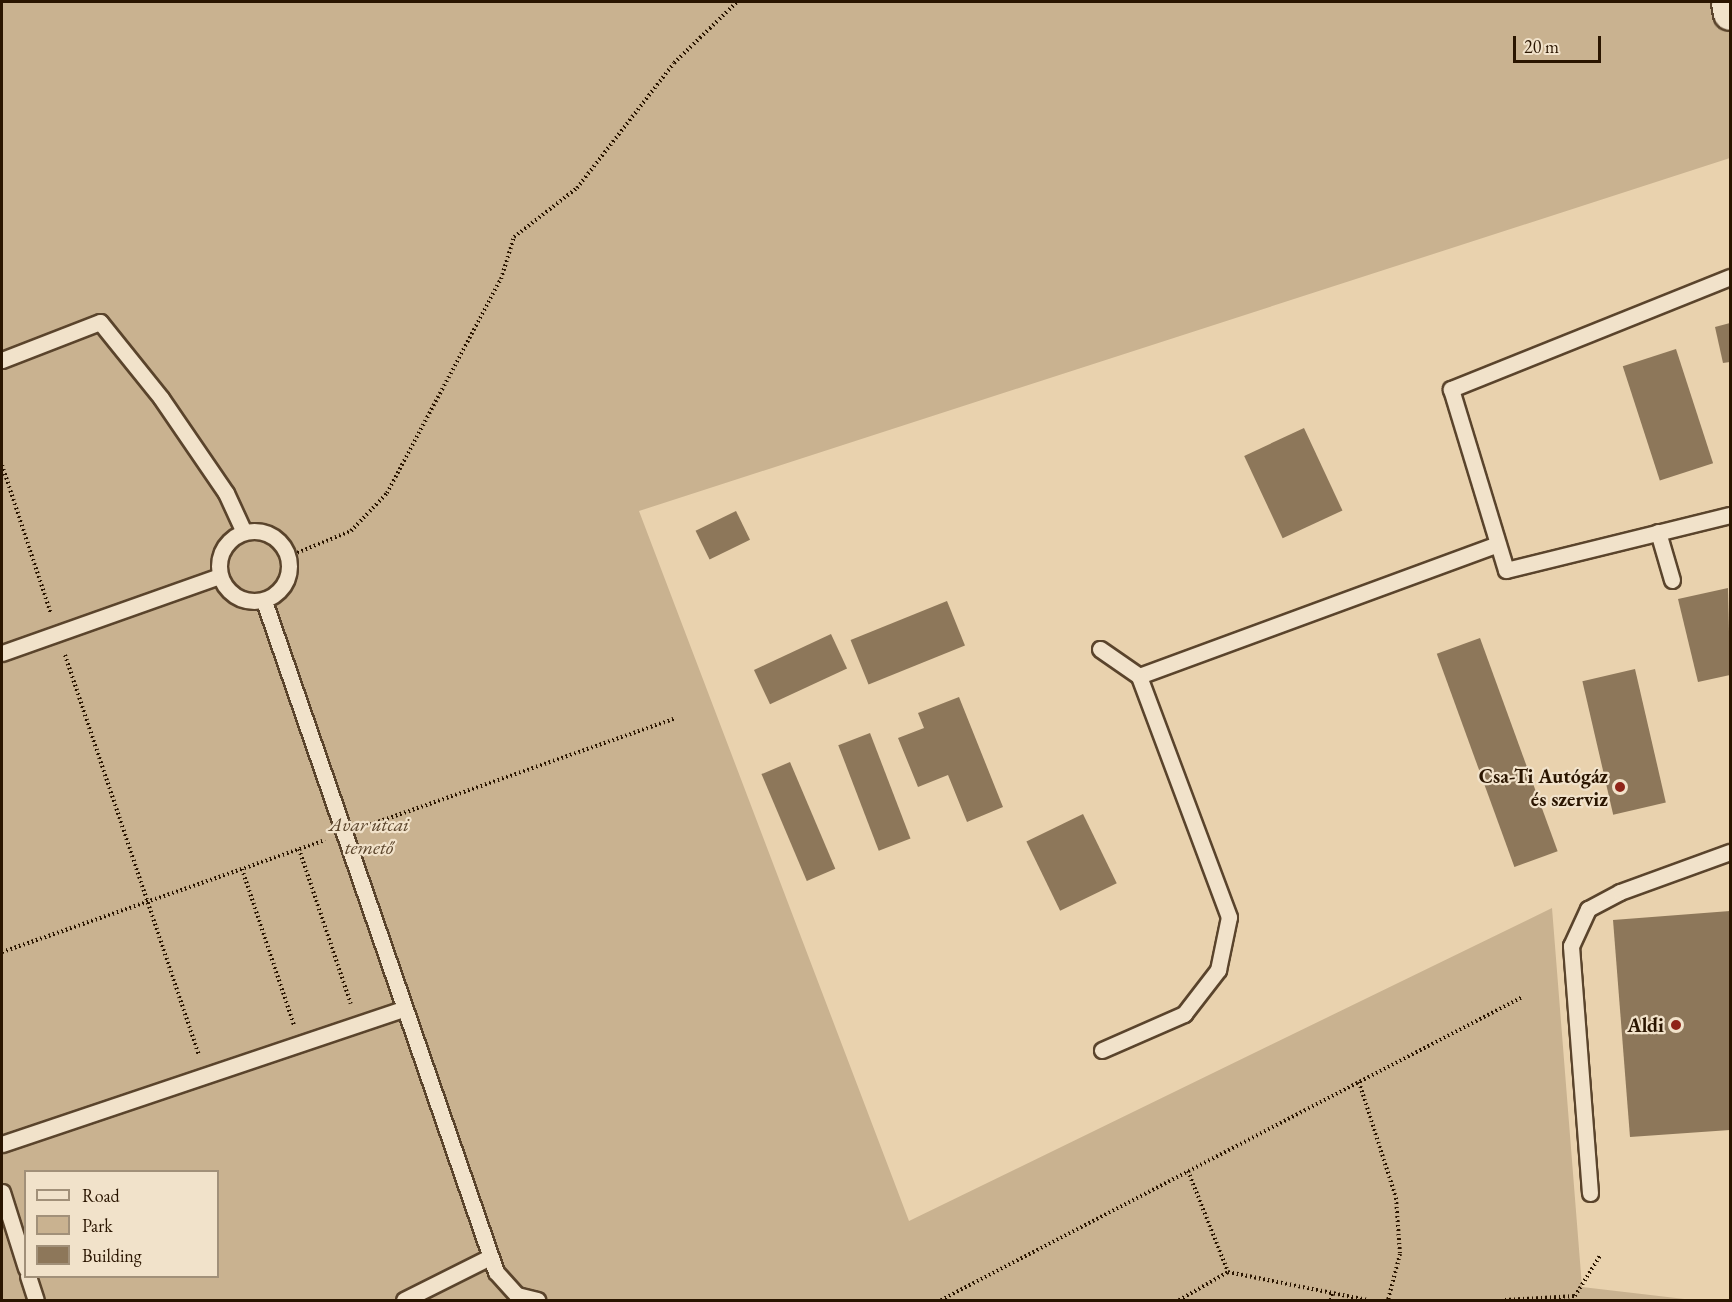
<!DOCTYPE html>
<meta charset="utf-8">
<style>
body{margin:0}
#map{position:relative;width:1732px;height:1302px;overflow:hidden;background:#e9d2ae;font-family:"EB Garamond",serif}
div>[style]{position:absolute}
[style*='--x']{left:calc(var(--x)*1px);top:calc(var(--y)*1px);width:calc(var(--w)*1px);rotate:calc(var(--a)*1deg)}
.green>*{inset:0;background:#c9b290}
.building>*{inset:0;background:#8d775a;transform-origin:0 0}
.path>*{height:4px;margin-top:-2px;transform-origin:0;background:repeating-linear-gradient(90deg,#2a1500 0 1.5px,transparent 0 4.5px)}
.roads{filter:drop-shadow(2px 0 #5a442c) drop-shadow(-2px 0 #5a442c) drop-shadow(0 2px #5a442c) drop-shadow(0 -2px #5a442c)}
.lane>*{height:15px;margin:-7.5px;padding:0 7.5px;transform-origin:7.5px;border-radius:7.5px;background:#f1e2ca}
.lane>.ring{margin:-7.5px;padding:0;box-sizing:content-box;background:none;border:15px solid #f1e2ca;border-radius:50%}
.secondary>*{height:33px;margin:-16.5px;padding:0 16.5px;transform-origin:16.5px;border-radius:16.5px;background:#f1e2ca}
.dots>*{width:16px;height:16px;translate:-50% -50%;box-sizing:border-box;border:3px solid #f1e2ca;border-radius:50%}
span{translate:-50% -50%;white-space:nowrap;text-align:center;line-height:1.15;-webkit-text-stroke:4.5px #f1e2ca;paint-order:stroke}
.poi-label{font-size:20px;color:#2a1500;font-weight:700}
.right{translate:-100% -50%;text-align:right}
.park-label{font-size:20px;color:#5a442b;font-style:italic}
.frame{position:absolute;inset:0;border:3px solid #2a1500;pointer-events:none}
.legend{position:absolute;left:24px;top:1170px;width:195px;height:108px;box-sizing:border-box;background:#f1e2ca;border:2px solid #a19079;margin:0;padding:8px 10px;list-style:none;font-size:18px;color:#2a1500}
.legend li{display:flex;align-items:center;gap:12px;height:30px}
.legend b{width:30px;border:2px solid #a19079}
.scale{position:absolute;left:1513px;top:36px;width:88px;height:27px;box-sizing:border-box;border:3px solid #2a1500;border-top:0;padding-left:8px;font-size:18px;line-height:21px;white-space:nowrap;color:#2a1500;-webkit-text-stroke:4px #f1e2ca;paint-order:stroke}
</style>
<div id="map">
<div class="green">
<i style="clip-path:polygon(evenodd,2px 2px,1725px 2px,1730px 30px,1730px 158px,639px 511px,909px 1221px,1552px 908px,1582px 1287px,1693px 1300px,2px 1300px,2px 2px,26px 1172px,218px 1172px,218px 1276px,26px 1276px,26px 1172px)"></i>
</div>
<div class="building">
<i style="clip-path:polygon(1730px 323px,1730px 362px,1723px 363px,1715px 327px)"></i>
<i style="left:1676px;top:349px;width:120px;height:56px;rotate:72deg"></i>
<i style="left:1304px;top:428px;width:91px;height:66px;rotate:65deg"></i>
<i style="left:736px;top:511px;width:32px;height:45px;rotate:64deg"></i>
<i style="clip-path:polygon(1728px 588px,1730px 675px,1698px 682px,1678px 599px)"></i>
<i style="left:947px;top:601px;width:48px;height:104px;rotate:68deg"></i>
<i style="left:831px;top:634px;width:38px;height:85px;rotate:65deg"></i>
<i style="left:1480px;top:638px;width:227px;height:46px;rotate:70deg"></i>
<i style="left:1635px;top:669px;width:137px;height:54px;rotate:77deg"></i>
<i style="clip-path:polygon(959px 697px,1003px 807px,967px 822px,948px 775px,918px 787px,898px 738px,924px 728px,918px 713px)"></i>
<i style="left:870px;top:733px;width:113px;height:34px;rotate:69deg"></i>
<i style="left:790px;top:762px;width:116px;height:31px;rotate:67deg"></i>
<i style="left:1083px;top:814px;width:77px;height:63px;rotate:64deg"></i>
<i style="clip-path:polygon(1730px 911px,1730px 1130px,1630px 1137px,1613px 920px)"></i>
</div>
<div class="path">
<i style="--x:2;--y:465;--w:157;--a:71.8"></i>
<i style="--x:289;--y:556;--w:67;--a:-22"></i>
<i style="--x:351;--y:531;--w:52;--a:-46.5"></i>
<i style="--x:387;--y:493;--w:242;--a:-62"></i>
<i style="--x:501;--y:279;--w:44;--a:-72.8"></i>
<i style="--x:514;--y:237;--w:80;--a:-37.9"></i>
<i style="--x:577;--y:188;--w:158;--a:-52.2"></i>
<i style="--x:674;--y:63;--w:88;--a:-44.1"></i>
<i style="--x:65;--y:655;--w:422;--a:71.5"></i>
<i style="--x:366;--y:826;--w:326;--a:-19.2"></i>
<i style="--x:299;--y:849;--w:163;--a:71.5"></i>
<i style="--x:242;--y:869;--w:164;--a:71.6"></i>
<i style="--x:2;--y:952;--w:342;--a:-19.1"></i>
<i style="--x:1359;--y:1082;--w:122;--a:72.3"></i>
<i style="--x:1396;--y:1198;--w:56;--a:85.9"></i>
<i style="--x:1400;--y:1254;--w:48;--a:104.6"></i>
<i style="--x:1188;--y:1171;--w:109;--a:68.4"></i>
<i style="--x:941;--y:1300;--w:655;--a:-27.54"></i>
<i style="--x:1179;--y:1300;--w:56;--a:-29.7"></i>
<i style="--x:1228;--y:1272;--w:142;--a:11.4"></i>
<i style="--x:1331;--y:1300;--w:9;--a:-84"></i>
<i style="--x:1505;--y:1300;--w:70;--a:-3.3"></i>
<i style="--x:1575;--y:1296;--w:49;--a:-58.2"></i>
</div>
<div class="roads">
<div class="lane">
<i style="--x:1730;--y:277;--w:301;--a:158.1"></i>
<i style="--x:1451;--y:389;--w:189;--a:73.1"></i>
<i style="--x:1506;--y:570;--w:231;--a:-13.8"></i>
<i style="--x:2;--y:360;--w:105;--a:-21.2"></i>
<i style="--x:100;--y:322;--w:97;--a:51.2"></i>
<i style="--x:161;--y:398;--w:115;--a:55.6"></i>
<i style="--x:226;--y:493;--w:41;--a:65.3"></i>
<i class="ring" style="left:219px;top:531px;width:55px;height:55px"></i>
<i style="--x:1658;--y:532;--w:50;--a:73.7"></i>
<i style="--x:264;--y:601;--w:710;--a:70.93"></i>
<i style="--x:496;--y:1272;--w:31;--a:48"></i>
<i style="--x:517;--y:1295;--w:21;--a:14"></i>
<i style="--x:1100;--y:649;--w:47;--a:34.7"></i>
<i style="--x:1139;--y:676;--w:382;--a:-20.2"></i>
<i style="--x:2;--y:653;--w:230;--a:-19.5"></i>
<i style="--x:1102;--y:1050;--w:90;--a:-23.7"></i>
<i style="--x:1184;--y:1014;--w:56;--a:-52.3"></i>
<i style="--x:1218;--y:970;--w:54;--a:-78.3"></i>
<i style="--x:1229;--y:917;--w:257;--a:-110.5"></i>
<i style="--x:2;--y:1144;--w:423;--a:-18.6"></i>
<i style="--x:2;--y:1192;--w:80;--a:72.5"></i>
<i style="--x:1590;--y:1193;--w:248;--a:-94.4"></i>
<i style="--x:1571;--y:946;--w:41;--a:-65.3"></i>
<i style="--x:1588;--y:909;--w:36;--a:-28"></i>
<i style="--x:1620;--y:892;--w:117;--a:-20"></i>
<i style="--x:28;--y:1276;--w:25;--a:72"></i>
<i style="--x:404;--y:1300;--w:96;--a:-26.6"></i>
</div>
<div class="secondary">
<i style="--x:1728;--y:2;--w:11;--a:80"></i>
</div>
</div>
<div class="dots">
<i style="left:1620px;top:787px;background:#8f2418"></i>
<i style="left:1676px;top:1025px;background:#8f2418"></i>
</div>
<div class="poi-label">
<span class="right" style="left:1608px;top:788px">Csa-Ti Autógáz<br>és szerviz</span>
<span class="right" style="left:1664px;top:1025px">Aldi</span>
</div>
<div class="park-label">
<span style="left:369px;top:836px">Avar utcai<br>temető</span>
</div>
<div class="frame"></div>
<ul class="legend">
<li><b style="height:8px;background:#f1e2ca"></b>Road</li>
<li><b style="height:16px;background:#c9b290"></b>Park</li>
<li><b style="height:16px;background:#8d775a"></b>Building</li>
</ul>
<div class="scale">20 m</div>
</div>
